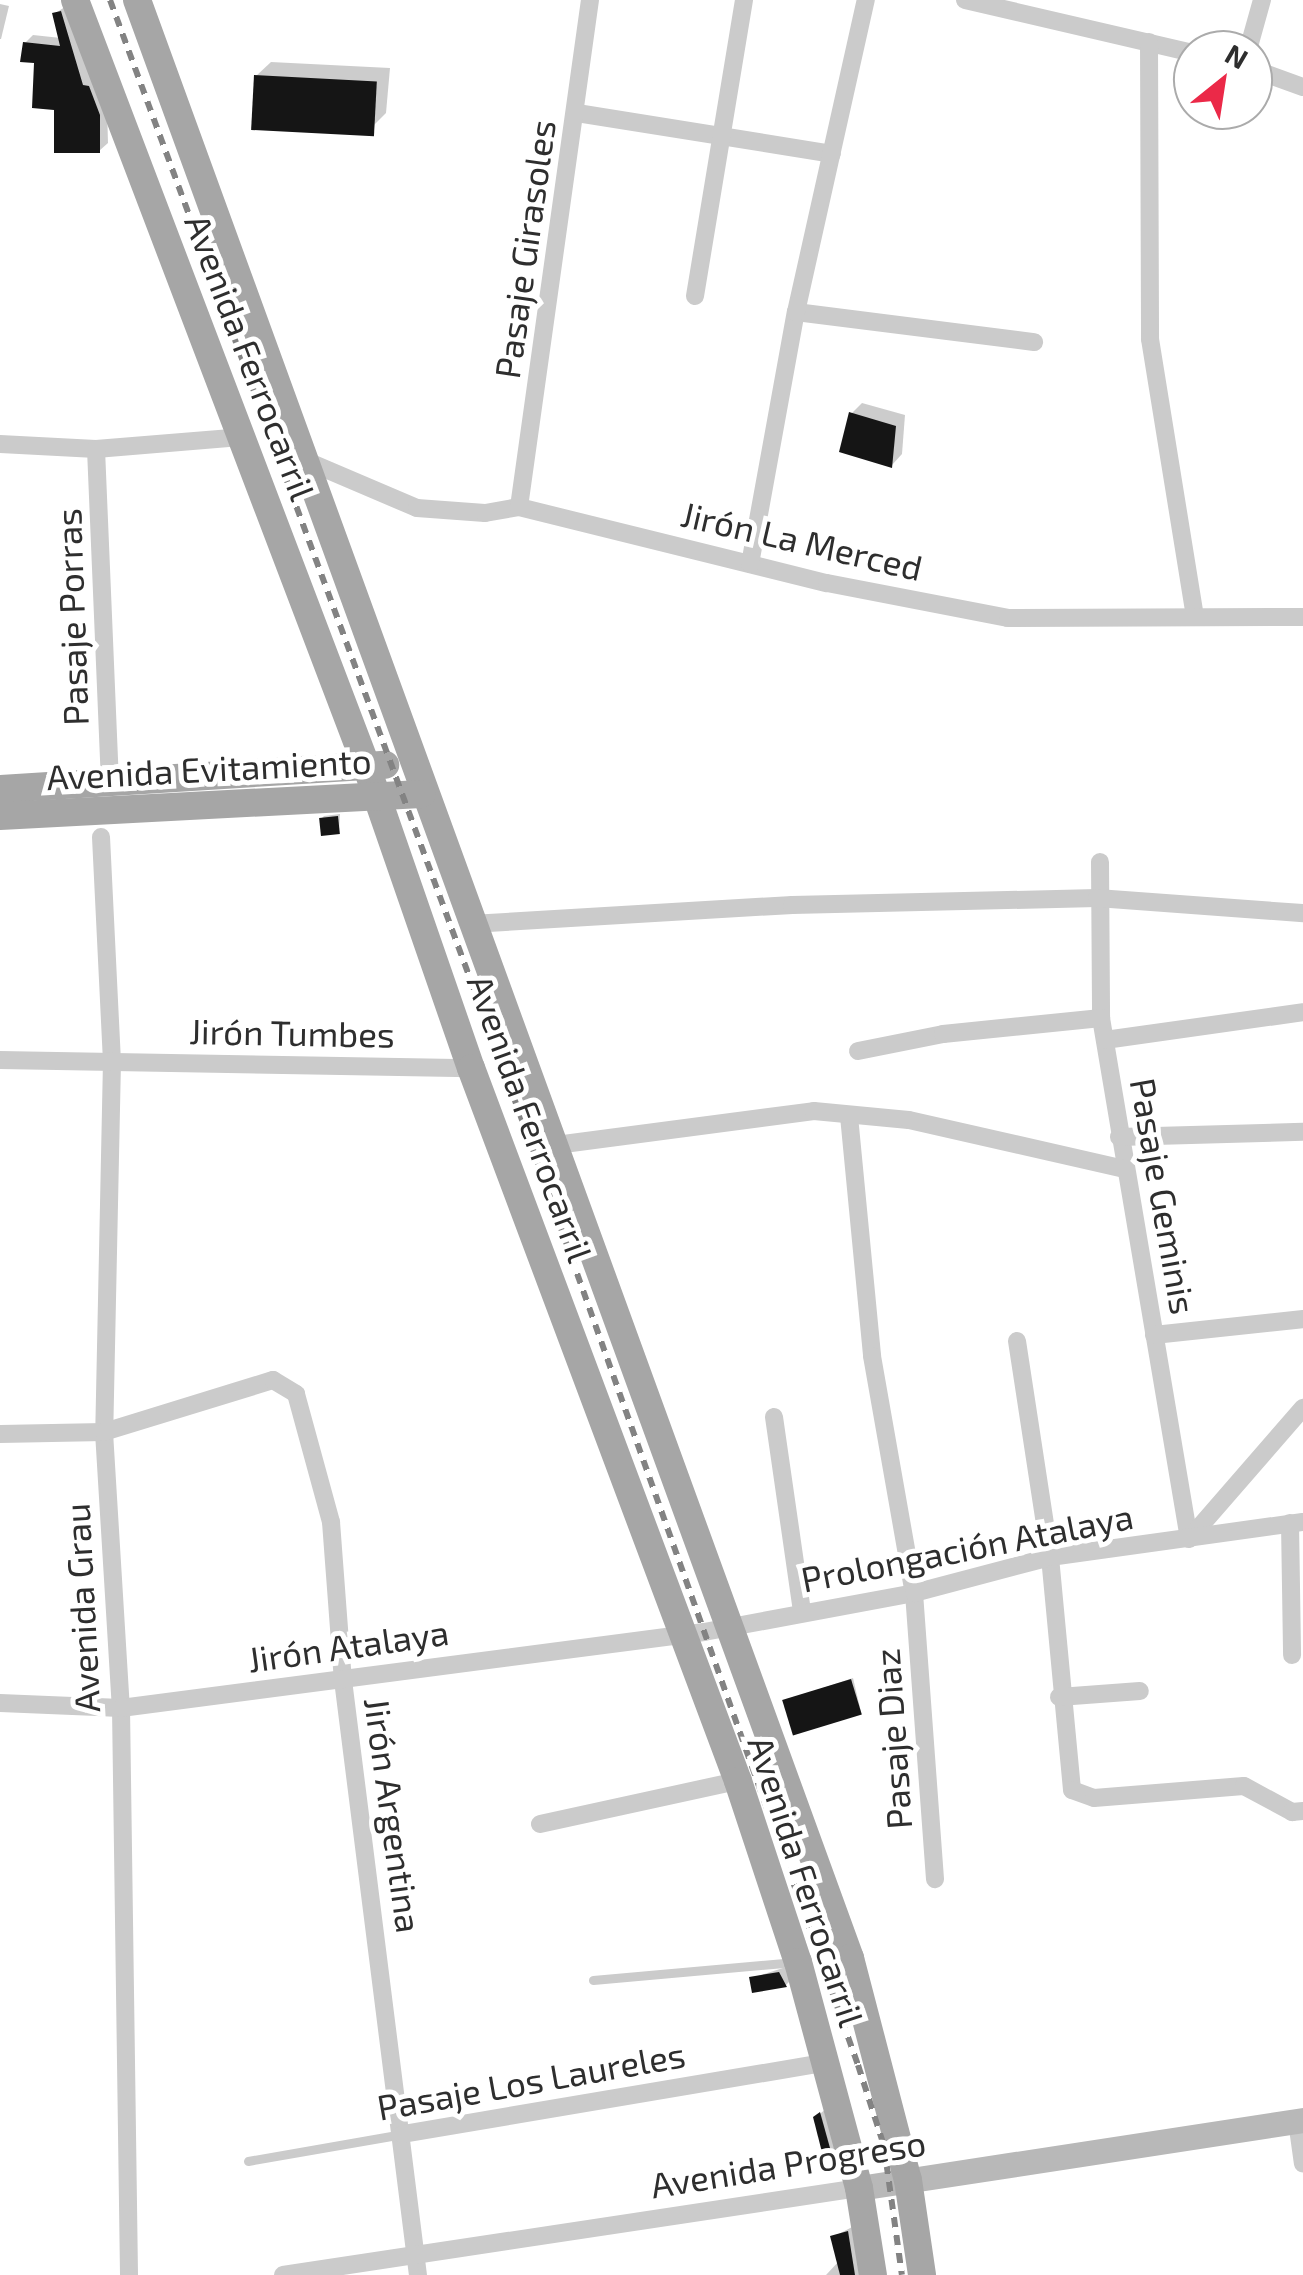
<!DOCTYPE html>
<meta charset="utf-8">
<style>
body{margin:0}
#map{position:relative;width:1303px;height:2275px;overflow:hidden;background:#fff;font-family:"Exo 2",sans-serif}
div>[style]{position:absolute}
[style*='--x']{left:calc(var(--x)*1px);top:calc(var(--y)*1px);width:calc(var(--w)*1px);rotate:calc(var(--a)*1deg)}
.shadow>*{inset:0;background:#0003}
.building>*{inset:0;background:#151515;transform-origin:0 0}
.lane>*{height:9px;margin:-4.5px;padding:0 4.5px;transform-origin:4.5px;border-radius:4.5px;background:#cbcbcb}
.street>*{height:18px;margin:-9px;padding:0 9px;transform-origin:9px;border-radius:9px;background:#cbcbcb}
.secondary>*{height:25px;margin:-12.5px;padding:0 12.5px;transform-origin:12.5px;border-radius:12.5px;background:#b8b8b8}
.primary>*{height:28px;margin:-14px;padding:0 14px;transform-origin:14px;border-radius:14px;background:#a6a6a6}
.rail>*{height:6px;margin-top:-3px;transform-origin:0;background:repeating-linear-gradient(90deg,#838383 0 10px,transparent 0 18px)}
span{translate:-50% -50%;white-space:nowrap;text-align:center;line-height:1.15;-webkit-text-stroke:10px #fff;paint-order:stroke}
.street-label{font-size:35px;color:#2e2e2e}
.north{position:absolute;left:1173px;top:30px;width:100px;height:100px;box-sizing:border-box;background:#fff;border:2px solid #ababab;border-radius:50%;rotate:30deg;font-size:28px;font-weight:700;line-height:40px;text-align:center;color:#2e2e2e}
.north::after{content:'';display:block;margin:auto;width:35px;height:45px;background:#eb2948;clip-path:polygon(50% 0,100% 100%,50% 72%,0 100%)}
</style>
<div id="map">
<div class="shadow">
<i style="clip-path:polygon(0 4px,9px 6px,1px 39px,0 39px)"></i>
<i style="clip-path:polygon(68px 5px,107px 106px,108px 143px,99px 151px,56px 107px,25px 43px,33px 35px,61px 38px,54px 14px)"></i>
<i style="clip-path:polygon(271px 62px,390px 68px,386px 113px,372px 127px,256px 76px)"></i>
<i style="clip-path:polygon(862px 403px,905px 415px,902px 454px,892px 465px,851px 414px)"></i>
<i style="clip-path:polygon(340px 814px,339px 832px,322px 818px,324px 816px)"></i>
<i style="clip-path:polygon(853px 1678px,861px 1712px,787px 1700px)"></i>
<i style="clip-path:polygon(786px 1967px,792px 1979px,786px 1985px,752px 1978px)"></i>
<i style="clip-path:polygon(827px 2108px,840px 2157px,834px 2164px,815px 2118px)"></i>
<i style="clip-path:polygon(854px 2226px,863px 2275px,826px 2275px,839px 2261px,833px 2237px)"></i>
</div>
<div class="building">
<i style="clip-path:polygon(61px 11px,83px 85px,89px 86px,100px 115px,100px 153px,54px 153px,54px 110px,32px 108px,34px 63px,20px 62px,23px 42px,60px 46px,52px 13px)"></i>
<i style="left:254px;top:75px;width:123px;height:55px;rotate:3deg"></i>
<i style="clip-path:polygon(849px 412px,896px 426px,892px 468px,839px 452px)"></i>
<i style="left:338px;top:816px;width:18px;height:19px;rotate:84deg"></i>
<i style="left:851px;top:1679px;width:37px;height:72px;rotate:73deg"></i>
<i style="clip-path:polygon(779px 1972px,787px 1987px,752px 1993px,749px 1977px)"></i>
<i style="clip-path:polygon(820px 2112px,835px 2166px,826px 2168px,813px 2117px)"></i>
<i style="clip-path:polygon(848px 2231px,855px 2275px,840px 2275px,830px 2236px)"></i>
</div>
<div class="lane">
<i style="--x:593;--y:1980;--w:203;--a:-5.1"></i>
<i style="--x:248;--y:2161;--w:157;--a:-9.9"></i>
</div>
<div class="street">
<i style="--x:965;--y:0;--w:234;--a:13.1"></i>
<i style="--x:1149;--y:42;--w:297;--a:89.8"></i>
<i style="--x:1150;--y:339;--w:281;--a:80.8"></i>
<i style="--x:1248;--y:50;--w:52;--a:-74.4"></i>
<i style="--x:1253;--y:69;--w:53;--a:19.8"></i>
<i style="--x:577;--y:113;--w:258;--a:9.1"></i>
<i style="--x:695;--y:296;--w:300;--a:-80.6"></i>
<i style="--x:796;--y:312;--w:240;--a:7.2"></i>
<i style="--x:0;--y:444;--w:96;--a:3"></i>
<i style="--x:96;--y:449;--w:145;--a:-4.7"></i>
<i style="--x:96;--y:449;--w:334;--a:87.6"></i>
<i style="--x:302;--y:459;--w:125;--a:23.1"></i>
<i style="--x:417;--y:508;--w:68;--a:4.2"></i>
<i style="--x:485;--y:513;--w:35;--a:-10"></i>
<i style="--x:519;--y:507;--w:317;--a:13.9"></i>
<i style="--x:827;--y:583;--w:184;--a:10.9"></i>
<i style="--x:1008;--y:618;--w:295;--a:-0.2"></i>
<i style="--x:519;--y:507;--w:512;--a:-82.03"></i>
<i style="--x:750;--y:564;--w:256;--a:-79.7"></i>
<i style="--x:796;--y:312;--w:320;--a:-77.4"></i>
<i style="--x:101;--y:837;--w:224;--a:87.2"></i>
<i style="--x:112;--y:1061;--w:371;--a:91.2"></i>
<i style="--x:104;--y:1432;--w:277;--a:86.5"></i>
<i style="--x:121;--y:1708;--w:567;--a:89.19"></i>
<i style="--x:1100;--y:862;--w:156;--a:89.6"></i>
<i style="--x:1101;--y:1018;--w:528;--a:80.41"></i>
<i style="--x:471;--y:924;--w:322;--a:-3.4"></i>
<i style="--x:792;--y:905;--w:305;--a:-1.3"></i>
<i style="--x:1097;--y:898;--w:207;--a:4.2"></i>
<i style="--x:1105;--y:1040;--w:200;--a:-8"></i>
<i style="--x:858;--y:1051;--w:87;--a:-11.3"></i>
<i style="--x:943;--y:1034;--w:159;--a:-5.8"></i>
<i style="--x:0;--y:1060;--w:471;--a:1"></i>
<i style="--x:849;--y:1116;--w:241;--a:84.5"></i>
<i style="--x:872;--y:1356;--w:241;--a:80"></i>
<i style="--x:914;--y:1593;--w:287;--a:85.8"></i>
<i style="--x:1119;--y:1137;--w:184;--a:-1.6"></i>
<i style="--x:556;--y:1145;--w:260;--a:-7.5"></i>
<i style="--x:814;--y:1111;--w:95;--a:5.4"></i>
<i style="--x:909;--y:1120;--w:221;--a:12.8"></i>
<i style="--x:1154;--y:1335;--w:150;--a:-6.1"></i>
<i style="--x:1017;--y:1341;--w:219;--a:81.3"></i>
<i style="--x:1050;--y:1557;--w:234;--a:84.6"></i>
<i style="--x:1072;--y:1790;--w:23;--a:20"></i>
<i style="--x:1094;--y:1798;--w:150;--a:-4.6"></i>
<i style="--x:1244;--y:1786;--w:55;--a:28.4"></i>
<i style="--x:1292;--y:1812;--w:11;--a:-5"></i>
<i style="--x:774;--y:1417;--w:197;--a:81.8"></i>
<i style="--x:0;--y:1434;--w:104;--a:-1.1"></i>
<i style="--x:104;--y:1432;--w:177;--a:-17.1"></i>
<i style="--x:273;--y:1380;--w:27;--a:31"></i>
<i style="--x:296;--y:1394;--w:133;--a:74.7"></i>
<i style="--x:331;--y:1522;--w:158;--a:85.7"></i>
<i style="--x:343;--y:1680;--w:600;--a:82.82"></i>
<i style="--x:1290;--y:1523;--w:132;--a:89.1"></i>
<i style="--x:1189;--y:1539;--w:174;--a:-49"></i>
<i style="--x:1059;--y:1697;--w:81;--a:-4.2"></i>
<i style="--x:0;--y:1703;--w:121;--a:2.4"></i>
<i style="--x:121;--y:1708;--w:588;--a:-7.43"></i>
<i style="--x:704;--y:1632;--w:214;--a:-10.5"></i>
<i style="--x:914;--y:1593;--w:141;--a:-14.8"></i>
<i style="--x:1050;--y:1557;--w:255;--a:-7.9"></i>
<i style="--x:540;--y:1824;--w:203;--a:-12.3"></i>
<i style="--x:1297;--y:2121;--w:43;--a:82.1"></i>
<i style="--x:403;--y:2134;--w:428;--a:-9.6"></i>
<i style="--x:283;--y:2275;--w:583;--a:-8.59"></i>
</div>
<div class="secondary">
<i style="--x:859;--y:2188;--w:449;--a:-8.7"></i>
</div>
<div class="primary">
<i style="--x:75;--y:0;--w:822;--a:69.18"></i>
<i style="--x:367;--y:768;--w:318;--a:70.9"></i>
<i style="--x:471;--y:1068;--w:761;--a:69.47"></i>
<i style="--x:738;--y:1781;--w:191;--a:71.7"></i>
<i style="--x:798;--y:1962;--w:234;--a:74.9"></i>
<i style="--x:859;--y:2188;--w:88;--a:80.9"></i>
<i style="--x:137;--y:0;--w:2084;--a:69.99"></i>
<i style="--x:850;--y:1958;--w:229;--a:75.4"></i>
<i style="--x:908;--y:2180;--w:96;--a:81.6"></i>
<i style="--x:0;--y:789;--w:386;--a:-3.6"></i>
<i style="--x:0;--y:816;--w:422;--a:-3"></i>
</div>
<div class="rail">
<i style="--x:110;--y:0;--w:1231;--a:69.8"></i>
<i style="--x:535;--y:1155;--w:966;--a:70.46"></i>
<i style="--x:858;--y:2065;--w:85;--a:72.2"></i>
<i style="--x:884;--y:2146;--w:130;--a:82.1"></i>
</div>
<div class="street-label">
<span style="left:524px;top:249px;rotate:-82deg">Pasaje Girasoles</span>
<span style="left:251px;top:357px;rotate:69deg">Avenida Ferrocarril</span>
<span style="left:802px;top:540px;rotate:13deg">Jirón La Merced</span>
<span style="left:71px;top:617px;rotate:-92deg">Pasaje Porras</span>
<span style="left:209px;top:768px;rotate:-3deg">Avenida Evitamiento</span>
<span style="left:292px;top:1032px;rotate:1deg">Jirón Tumbes</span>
<span style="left:531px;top:1118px;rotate:70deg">Avenida Ferrocarril</span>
<span style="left:1164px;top:1196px;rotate:80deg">Pasaje Geminis</span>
<span style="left:967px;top:1547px;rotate:-11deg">Prolongación Atalaya</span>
<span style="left:81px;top:1608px;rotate:-93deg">Avenida Grau</span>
<span style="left:348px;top:1645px;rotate:-8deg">Jirón Atalaya</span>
<span style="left:892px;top:1739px;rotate:-94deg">Pasaje Diaz</span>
<span style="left:394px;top:1815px;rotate:82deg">Jirón Argentina</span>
<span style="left:807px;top:1881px;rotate:72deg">Avenida Ferrocarril</span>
<span style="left:531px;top:2080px;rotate:-10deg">Pasaje Los Laureles</span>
<span style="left:788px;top:2163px;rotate:-9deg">Avenida Progreso</span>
</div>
<div class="north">N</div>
</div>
